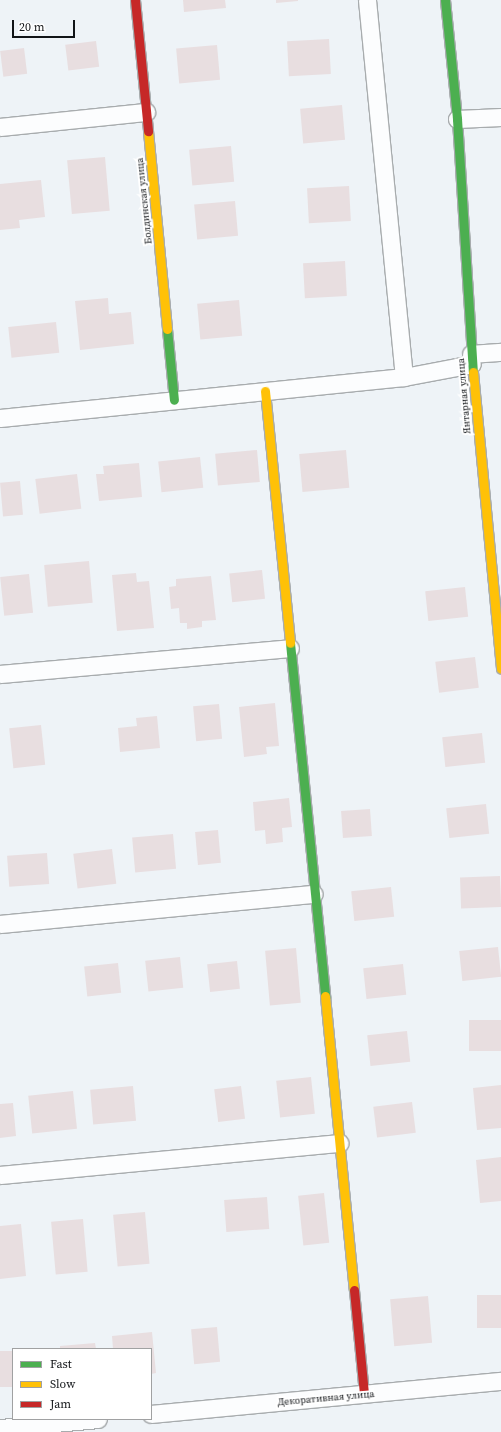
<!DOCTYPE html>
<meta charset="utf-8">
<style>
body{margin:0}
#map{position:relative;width:501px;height:1432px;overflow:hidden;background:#eef3f7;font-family:"Source Serif 4",serif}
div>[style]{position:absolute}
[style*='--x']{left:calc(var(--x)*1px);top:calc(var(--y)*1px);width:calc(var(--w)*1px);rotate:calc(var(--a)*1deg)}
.building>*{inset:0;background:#e8dee0;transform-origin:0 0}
.roads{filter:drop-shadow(1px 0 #a8acae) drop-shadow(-1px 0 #a8acae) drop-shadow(0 1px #a8acae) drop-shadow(0 -1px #a8acae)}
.street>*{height:17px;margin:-8.5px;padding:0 8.5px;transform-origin:8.5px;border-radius:8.5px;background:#fcfdfe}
.fast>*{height:9px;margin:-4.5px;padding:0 4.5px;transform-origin:4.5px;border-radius:4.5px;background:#4caf50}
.slow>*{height:9px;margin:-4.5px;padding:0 4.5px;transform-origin:4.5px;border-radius:4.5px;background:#ffc107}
.jam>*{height:9px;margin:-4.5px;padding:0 4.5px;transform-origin:4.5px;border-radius:4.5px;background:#c62828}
span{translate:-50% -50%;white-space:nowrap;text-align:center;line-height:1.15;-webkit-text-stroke:4px #fff;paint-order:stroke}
.street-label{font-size:10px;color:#111417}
.legend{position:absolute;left:12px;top:1348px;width:140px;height:72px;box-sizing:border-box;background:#fff;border:1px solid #a0a1a2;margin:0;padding:5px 7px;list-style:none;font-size:12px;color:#111417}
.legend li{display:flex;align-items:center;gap:8px;height:20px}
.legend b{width:20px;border:1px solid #a0a1a2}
.scale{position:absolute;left:12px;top:20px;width:63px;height:18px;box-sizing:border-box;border:2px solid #111417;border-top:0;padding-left:5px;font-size:12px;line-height:14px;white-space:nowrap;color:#111417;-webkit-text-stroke:3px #fff;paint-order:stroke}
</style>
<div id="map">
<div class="building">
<i style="clip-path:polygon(183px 0,225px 0,226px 8px,184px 12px)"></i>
<i style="clip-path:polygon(276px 0,298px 0,298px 1px,276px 3px)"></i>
<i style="left:329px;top:39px;width:35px;height:42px;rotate:87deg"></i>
<i style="left:96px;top:41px;width:26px;height:31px;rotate:83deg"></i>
<i style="left:217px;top:45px;width:35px;height:41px;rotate:85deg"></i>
<i style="left:24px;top:48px;width:26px;height:24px;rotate:83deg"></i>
<i style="left:342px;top:105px;width:35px;height:42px;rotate:85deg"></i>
<i style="left:231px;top:146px;width:36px;height:42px;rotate:85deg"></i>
<i style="left:105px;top:157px;width:54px;height:38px;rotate:85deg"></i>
<i style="clip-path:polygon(41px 180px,45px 217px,19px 220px,20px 228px,0 230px,0 184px)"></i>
<i style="left:349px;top:186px;width:35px;height:42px;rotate:87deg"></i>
<i style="left:235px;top:201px;width:35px;height:41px;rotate:85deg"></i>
<i style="left:345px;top:261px;width:35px;height:42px;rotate:87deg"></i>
<i style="clip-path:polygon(108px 298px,109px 314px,131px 312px,134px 344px,80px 350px,75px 301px)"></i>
<i style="left:239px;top:300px;width:36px;height:42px;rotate:85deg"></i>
<i style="left:56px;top:322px;width:31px;height:48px;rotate:84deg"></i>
<i style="left:257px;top:450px;width:32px;height:42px;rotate:85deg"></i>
<i style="left:346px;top:450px;width:38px;height:47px;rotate:85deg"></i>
<i style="left:200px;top:457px;width:31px;height:42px;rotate:84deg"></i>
<i style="clip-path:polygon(139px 463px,142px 497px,99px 501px,96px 474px,104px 474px,103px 466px)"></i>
<i style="left:77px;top:474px;width:35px;height:42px;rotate:83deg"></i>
<i style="left:20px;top:481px;width:34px;height:20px;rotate:85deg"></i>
<i style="left:89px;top:561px;width:42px;height:45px;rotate:85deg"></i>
<i style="left:262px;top:570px;width:29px;height:33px;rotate:84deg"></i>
<i style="clip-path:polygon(136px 573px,137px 582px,149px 581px,154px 628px,117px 631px,112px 575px)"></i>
<i style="left:29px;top:574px;width:39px;height:29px;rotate:84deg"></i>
<i style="clip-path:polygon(211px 576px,216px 620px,202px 621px,202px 627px,187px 629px,187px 623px,180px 623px,179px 608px,171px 609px,169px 587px,176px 586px,176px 579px)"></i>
<i style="left:465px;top:587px;width:30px;height:40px;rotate:84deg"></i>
<i style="left:475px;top:657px;width:31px;height:40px;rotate:83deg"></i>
<i style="clip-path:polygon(275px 703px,279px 746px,266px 747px,267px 754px,244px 757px,239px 707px)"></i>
<i style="left:219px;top:704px;width:35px;height:26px;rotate:85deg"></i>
<i style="clip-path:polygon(157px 716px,160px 748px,120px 752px,118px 728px,137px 726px,136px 718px)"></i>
<i style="left:41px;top:725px;width:40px;height:32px;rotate:84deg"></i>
<i style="left:482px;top:733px;width:30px;height:40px;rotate:84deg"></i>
<i style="clip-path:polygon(289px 798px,292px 827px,282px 828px,283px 842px,266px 844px,265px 830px,255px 831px,253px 802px)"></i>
<i style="left:486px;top:804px;width:30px;height:40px;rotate:84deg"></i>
<i style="left:370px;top:809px;width:27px;height:29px;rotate:86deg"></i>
<i style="left:218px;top:830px;width:33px;height:23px;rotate:85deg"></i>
<i style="left:173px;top:834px;width:35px;height:41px;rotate:85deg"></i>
<i style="left:112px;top:849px;width:35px;height:39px;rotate:83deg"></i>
<i style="left:47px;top:853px;width:31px;height:40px;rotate:86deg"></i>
<i style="left:500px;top:876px;width:31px;height:40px;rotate:88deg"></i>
<i style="left:391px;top:887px;width:30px;height:40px;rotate:84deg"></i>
<i style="left:498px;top:947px;width:30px;height:39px;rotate:84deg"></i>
<i style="left:296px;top:948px;width:55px;height:31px;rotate:85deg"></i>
<i style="left:180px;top:957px;width:31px;height:35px;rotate:84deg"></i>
<i style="left:237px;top:961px;width:28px;height:30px;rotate:84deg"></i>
<i style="left:118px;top:963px;width:30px;height:34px;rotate:84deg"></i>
<i style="left:403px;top:964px;width:31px;height:40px;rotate:84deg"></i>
<i style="left:501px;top:1020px;width:31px;height:32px;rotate:90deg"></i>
<i style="left:407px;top:1031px;width:31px;height:40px;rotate:84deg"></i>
<i style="left:311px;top:1077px;width:37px;height:35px;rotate:84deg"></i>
<i style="clip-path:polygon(501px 1085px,501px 1128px,477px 1130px,473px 1088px)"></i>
<i style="left:133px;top:1086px;width:35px;height:43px;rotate:85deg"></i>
<i style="left:241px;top:1086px;width:33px;height:27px;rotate:83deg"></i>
<i style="left:73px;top:1091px;width:38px;height:45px;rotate:84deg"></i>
<i style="left:412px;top:1102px;width:31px;height:39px;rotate:83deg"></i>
<i style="clip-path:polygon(13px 1103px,16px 1136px,0 1138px,0 1104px)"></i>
<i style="clip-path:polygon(501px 1157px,501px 1201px,480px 1203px,476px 1160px)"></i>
<i style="left:324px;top:1193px;width:50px;height:26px;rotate:84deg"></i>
<i style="left:267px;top:1197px;width:32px;height:43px;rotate:86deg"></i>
<i style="left:145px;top:1212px;width:52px;height:32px;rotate:85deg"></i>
<i style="left:83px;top:1219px;width:53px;height:32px;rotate:85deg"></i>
<i style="clip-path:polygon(21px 1224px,26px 1276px,0 1279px,0 1226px)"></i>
<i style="left:501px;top:1295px;width:33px;height:24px;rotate:90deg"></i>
<i style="left:428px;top:1296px;width:47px;height:38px;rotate:85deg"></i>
<i style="left:217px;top:1327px;width:35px;height:26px;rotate:85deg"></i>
<i style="clip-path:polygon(152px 1332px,156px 1373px,151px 1374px,151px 1349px,113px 1349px,112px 1336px)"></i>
<i style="clip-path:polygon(95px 1343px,96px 1349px,60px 1349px,60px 1346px)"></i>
<i style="left:13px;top:1351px;width:36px;height:13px;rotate:90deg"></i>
</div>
<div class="roads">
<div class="street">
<i style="--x:367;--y:0;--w:379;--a:84.4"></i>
<i style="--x:457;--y:119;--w:44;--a:-2.6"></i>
<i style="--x:0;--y:127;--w:147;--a:-5.9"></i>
<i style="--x:471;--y:354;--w:30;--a:-4"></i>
<i style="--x:0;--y:418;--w:406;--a:-5.8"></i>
<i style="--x:404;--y:377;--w:69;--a:-10.8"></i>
<i style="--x:0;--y:674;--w:291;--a:-5.1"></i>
<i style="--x:0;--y:924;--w:315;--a:-5.5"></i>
<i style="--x:0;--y:1175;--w:341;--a:-5.4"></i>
<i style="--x:151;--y:1414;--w:352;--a:-5.4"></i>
<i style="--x:0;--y:1428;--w:98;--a:-5.2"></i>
</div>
<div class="fast">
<i style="--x:445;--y:0;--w:120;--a:84.2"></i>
<i style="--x:457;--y:119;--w:254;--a:86.4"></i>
<i style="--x:167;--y:329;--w:71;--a:84.4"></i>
<i style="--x:290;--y:643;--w:355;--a:84.3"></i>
</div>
<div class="slow">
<i style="--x:148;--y:131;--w:199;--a:84.5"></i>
<i style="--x:473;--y:372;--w:298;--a:84.6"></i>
<i style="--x:265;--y:391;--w:253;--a:84.3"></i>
<i style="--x:325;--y:996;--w:295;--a:84.4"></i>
</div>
<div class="jam">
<i style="--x:135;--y:0;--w:132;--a:84.3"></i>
<i style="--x:354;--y:1290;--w:104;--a:84.5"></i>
</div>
</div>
<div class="street-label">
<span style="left:144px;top:201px;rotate:-96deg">Болдинская улица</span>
<span style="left:464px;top:396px;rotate:-95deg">Янтарная улица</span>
<span style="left:326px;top:1398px;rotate:-5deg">Декоративная улица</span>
</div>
<ul class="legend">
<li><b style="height:5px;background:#4caf50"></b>Fast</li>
<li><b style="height:5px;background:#ffc107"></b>Slow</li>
<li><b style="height:5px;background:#c62828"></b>Jam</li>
</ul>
<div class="scale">20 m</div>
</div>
